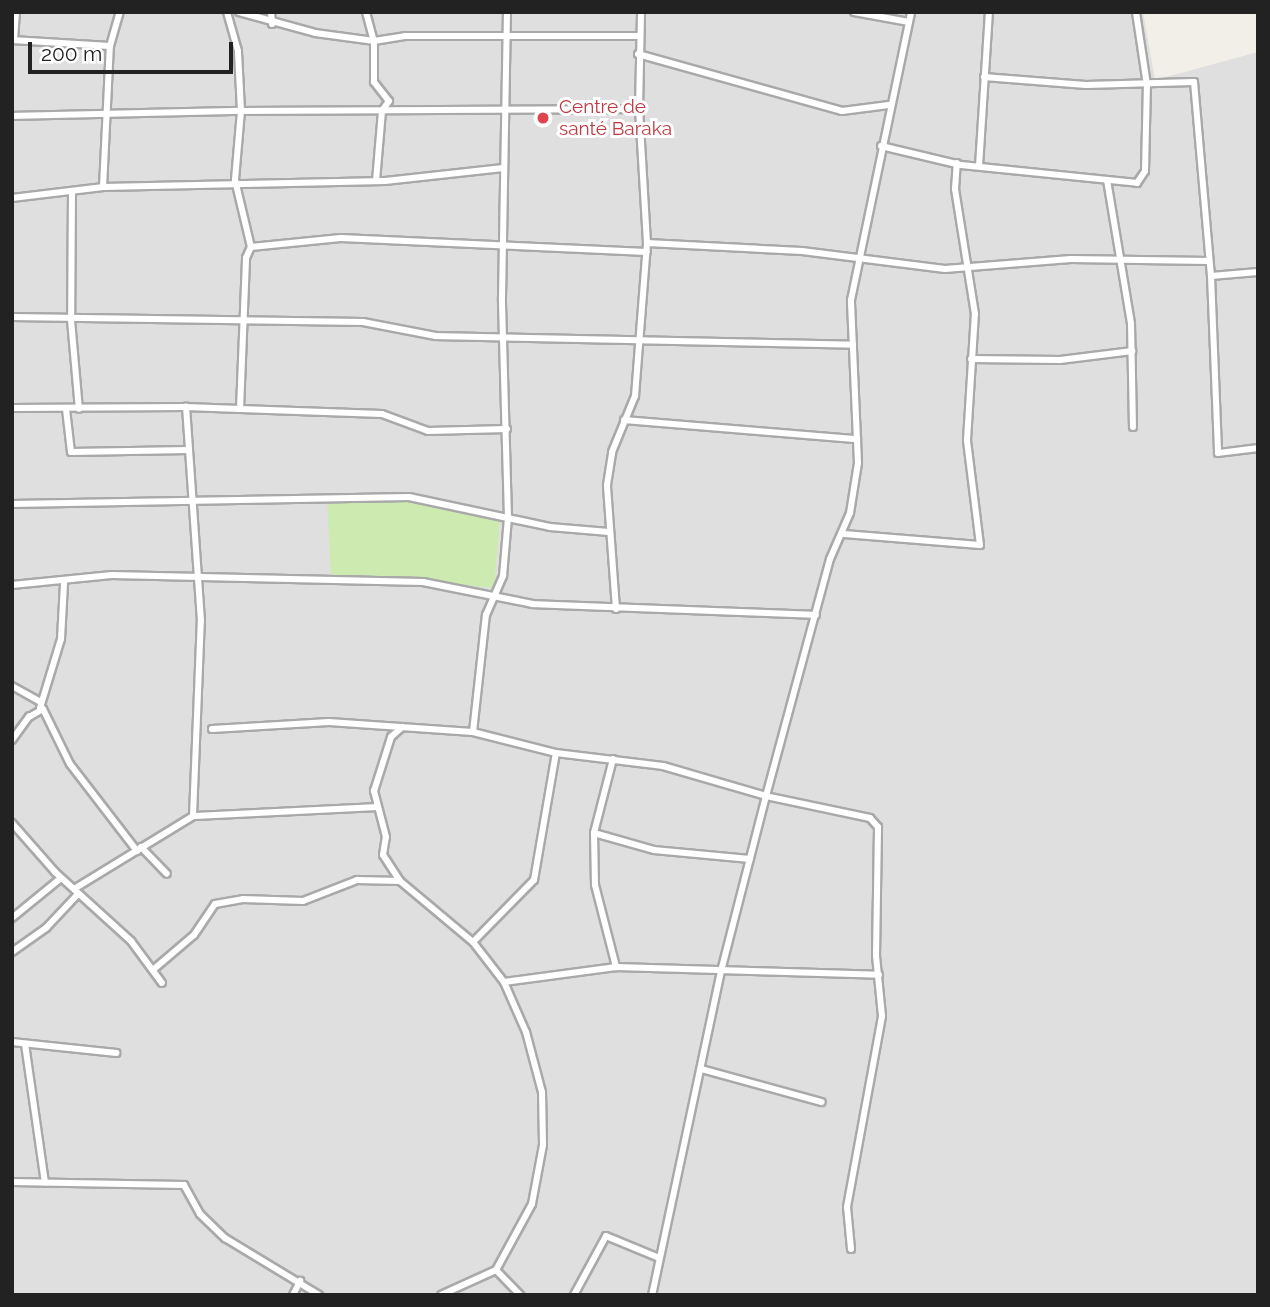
<!DOCTYPE html>
<meta charset="utf-8">
<style>
body{margin:0}
#map{position:relative;width:1270px;height:1307px;overflow:hidden;background:#f2efe9;font-family:Raleway,sans-serif}
div>[style]{position:absolute}
[style*='--x']{left:calc(var(--x)*1px);top:calc(var(--y)*1px);width:calc(var(--w)*1px);rotate:calc(var(--a)*1deg)}
.residential>*{inset:0;background:#e0dfdf}
.grass>*{inset:0;background:#cdebb0}
.roads{filter:drop-shadow(2px 0 #a9a9a9) drop-shadow(-2px 0 #a9a9a9) drop-shadow(0 2px #a9a9a9) drop-shadow(0 -2px #a9a9a9)}
.street>*{height:6px;margin:-3px;padding:0 3px;transform-origin:3px;border-radius:3px;background:#fff}
.dots>*{width:19px;height:19px;translate:-50% -50%;box-sizing:border-box;border:4px solid #fff;border-radius:50%}
span{translate:-50% -50%;white-space:nowrap;text-align:center;line-height:1.15;-webkit-text-stroke:6px #fff;paint-order:stroke}
.health-label{font-size:19px;color:#be3a42}
.left{translate:0 -50%;text-align:left}
.frame{position:absolute;inset:0;border:14px solid #222;pointer-events:none}
.scale{position:absolute;left:28px;top:42px;width:205px;height:32px;box-sizing:border-box;border:4px solid #222;border-top:0;padding-left:9px;font-size:21px;line-height:24px;white-space:nowrap;color:#222;-webkit-text-stroke:5px #fff;paint-order:stroke}
</style>
<div id="map">
<div class="residential">
<i style="clip-path:polygon(12px 12px,1143px 12px,1155px 80px,1258px 52px,1258px 1295px,12px 1295px)"></i>
</div>
<div class="grass">
<i style="clip-path:polygon(327px 499px,418px 502px,500px 521px,494px 588px,398px 578px,331px 578px)"></i>
</div>
<div class="roads">
<div class="street">
<i style="--x:239;--y:12;--w:79;--a:15.4"></i>
<i style="--x:315;--y:33;--w:60;--a:7.7"></i>
<i style="--x:374;--y:41;--w:31;--a:-9"></i>
<i style="--x:405;--y:36;--w:233;--a:0"></i>
<i style="--x:271;--y:12;--w:12;--a:85"></i>
<i style="--x:366;--y:12;--w:30;--a:75"></i>
<i style="--x:374;--y:41;--w:41;--a:90"></i>
<i style="--x:374;--y:82;--w:24;--a:52"></i>
<i style="--x:389;--y:101;--w:12;--a:125"></i>
<i style="--x:382;--y:111;--w:70;--a:94.9"></i>
<i style="--x:854;--y:12;--w:56;--a:10.3"></i>
<i style="--x:12;--y:40;--w:98;--a:3.5"></i>
<i style="--x:14;--y:40;--w:28;--a:-86"></i>
<i style="--x:638;--y:54;--w:212;--a:15.6"></i>
<i style="--x:842;--y:111;--w:47;--a:-7.3"></i>
<i style="--x:984;--y:77;--w:102;--a:4.5"></i>
<i style="--x:1086;--y:85;--w:108;--a:-1.6"></i>
<i style="--x:1194;--y:82;--w:195;--a:85"></i>
<i style="--x:1211;--y:276;--w:177;--a:87.7"></i>
<i style="--x:1218;--y:453;--w:40;--a:-7.1"></i>
<i style="--x:639;--y:109;--w:398;--a:179.7"></i>
<i style="--x:241;--y:111;--w:69;--a:95"></i>
<i style="--x:235;--y:180;--w:69;--a:76.6"></i>
<i style="--x:251;--y:247;--w:90;--a:-5.7"></i>
<i style="--x:341;--y:238;--w:306;--a:2.6"></i>
<i style="--x:12;--y:116;--w:229;--a:-1.3"></i>
<i style="--x:241;--y:111;--w:60;--a:-92.9"></i>
<i style="--x:238;--y:51;--w:41;--a:-105.8"></i>
<i style="--x:881;--y:146;--w:82;--a:13.4"></i>
<i style="--x:961;--y:165;--w:177;--a:5.8"></i>
<i style="--x:1137;--y:183;--w:14;--a:-56"></i>
<i style="--x:1145;--y:171;--w:86;--a:-88.7"></i>
<i style="--x:1147;--y:85;--w:74;--a:-98.6"></i>
<i style="--x:979;--y:166;--w:154;--a:-86.3"></i>
<i style="--x:1107;--y:180;--w:146;--a:80.5"></i>
<i style="--x:1131;--y:324;--w:103;--a:88.9"></i>
<i style="--x:103;--y:187;--w:141;--a:-87.2"></i>
<i style="--x:110;--y:46;--w:35;--a:-74"></i>
<i style="--x:72;--y:192;--w:128;--a:90.4"></i>
<i style="--x:71;--y:320;--w:89;--a:84.9"></i>
<i style="--x:12;--y:198;--w:92;--a:-6.9"></i>
<i style="--x:103;--y:187;--w:282;--a:-1.2"></i>
<i style="--x:385;--y:181;--w:119;--a:-6.3"></i>
<i style="--x:647;--y:243;--w:155;--a:3"></i>
<i style="--x:802;--y:251;--w:144;--a:7.2"></i>
<i style="--x:945;--y:269;--w:126;--a:-4.5"></i>
<i style="--x:1071;--y:259;--w:138;--a:0.8"></i>
<i style="--x:1211;--y:276;--w:47;--a:-4.9"></i>
<i style="--x:12;--y:317;--w:351;--a:0.8"></i>
<i style="--x:363;--y:322;--w:74;--a:10.9"></i>
<i style="--x:436;--y:336;--w:417;--a:1.2"></i>
<i style="--x:971;--y:359;--w:89;--a:0.6"></i>
<i style="--x:1060;--y:360;--w:73;--a:-7.1"></i>
<i style="--x:12;--y:408;--w:174;--a:-0.3"></i>
<i style="--x:66;--y:409;--w:43;--a:83.4"></i>
<i style="--x:71;--y:452;--w:118;--a:-1"></i>
<i style="--x:240;--y:409;--w:142;--a:2"></i>
<i style="--x:382;--y:414;--w:49;--a:20.3"></i>
<i style="--x:428;--y:431;--w:79;--a:-1.5"></i>
<i style="--x:624;--y:420;--w:234;--a:4.7"></i>
<i style="--x:12;--y:504;--w:397;--a:-1"></i>
<i style="--x:409;--y:497;--w:144;--a:12"></i>
<i style="--x:550;--y:527;--w:59;--a:4.8"></i>
<i style="--x:844;--y:534;--w:136;--a:4.6"></i>
<i style="--x:980;--y:545;--w:106;--a:-97.1"></i>
<i style="--x:967;--y:440;--w:126;--a:-86.4"></i>
<i style="--x:975;--y:314;--w:127;--a:-99.1"></i>
<i style="--x:955;--y:189;--w:26;--a:-86"></i>
<i style="--x:12;--y:585;--w:100;--a:-5.7"></i>
<i style="--x:112;--y:575;--w:311;--a:1.3"></i>
<i style="--x:423;--y:582;--w:112;--a:11.3"></i>
<i style="--x:533;--y:604;--w:283;--a:2.2"></i>
<i style="--x:616;--y:609;--w:124;--a:-94.2"></i>
<i style="--x:607;--y:485;--w:33;--a:-81"></i>
<i style="--x:612;--y:452;--w:61;--a:-67.7"></i>
<i style="--x:635;--y:396;--w:153;--a:-85.5"></i>
<i style="--x:647;--y:243;--w:134;--a:-93.4"></i>
<i style="--x:639;--y:109;--w:97;--a:-88.8"></i>
<i style="--x:12;--y:686;--w:31;--a:29"></i>
<i style="--x:40;--y:708;--w:72;--a:-73.1"></i>
<i style="--x:61;--y:639;--w:56;--a:-86.9"></i>
<i style="--x:212;--y:729;--w:117;--a:-3.4"></i>
<i style="--x:329;--y:722;--w:144;--a:4"></i>
<i style="--x:473;--y:732;--w:86;--a:14.2"></i>
<i style="--x:556;--y:753;--w:108;--a:6.9"></i>
<i style="--x:663;--y:766;--w:107;--a:16.2"></i>
<i style="--x:766;--y:796;--w:181;--a:104.4"></i>
<i style="--x:721;--y:971;--w:331;--a:102"></i>
<i style="--x:473;--y:732;--w:118;--a:-83.7"></i>
<i style="--x:486;--y:615;--w:43;--a:-66.4"></i>
<i style="--x:503;--y:576;--w:58;--a:-85.1"></i>
<i style="--x:508;--y:518;--w:220;--a:-91.6"></i>
<i style="--x:502;--y:298;--w:286;--a:-89"></i>
<i style="--x:12;--y:740;--w:29;--a:-54"></i>
<i style="--x:29;--y:717;--w:16;--a:-30"></i>
<i style="--x:43;--y:709;--w:61;--a:63.9"></i>
<i style="--x:70;--y:764;--w:110;--a:52.4"></i>
<i style="--x:613;--y:759;--w:76;--a:104.4"></i>
<i style="--x:594;--y:833;--w:52;--a:88.9"></i>
<i style="--x:595;--y:885;--w:85;--a:75.6"></i>
<i style="--x:193;--y:816;--w:195;--a:-87.7"></i>
<i style="--x:201;--y:621;--w:215;--a:-94"></i>
<i style="--x:186;--y:407;--w:54;--a:2.1"></i>
<i style="--x:240;--y:409;--w:151;--a:-87.7"></i>
<i style="--x:246;--y:258;--w:12;--a:-66"></i>
<i style="--x:12;--y:823;--w:65;--a:48.7"></i>
<i style="--x:55;--y:872;--w:103;--a:42.2"></i>
<i style="--x:131;--y:941;--w:52;--a:53.6"></i>
<i style="--x:594;--y:833;--w:62;--a:15.8"></i>
<i style="--x:654;--y:850;--w:96;--a:5.4"></i>
<i style="--x:141;--y:847;--w:37;--a:46"></i>
<i style="--x:400;--y:881;--w:31;--a:-123"></i>
<i style="--x:383;--y:855;--w:18;--a:-81"></i>
<i style="--x:386;--y:837;--w:48;--a:-104.6"></i>
<i style="--x:374;--y:791;--w:57;--a:-72.5"></i>
<i style="--x:391;--y:737;--w:15;--a:-42"></i>
<i style="--x:74;--y:889;--w:140;--a:-31.5"></i>
<i style="--x:193;--y:816;--w:182;--a:-2.8"></i>
<i style="--x:12;--y:918;--w:63;--a:-39.2"></i>
<i style="--x:473;--y:942;--w:87;--a:-45.5"></i>
<i style="--x:534;--y:880;--w:129;--a:-80.2"></i>
<i style="--x:12;--y:952;--w:42;--a:-35.2"></i>
<i style="--x:46;--y:928;--w:47;--a:-46.7"></i>
<i style="--x:154;--y:969;--w:52;--a:-40.4"></i>
<i style="--x:194;--y:935;--w:37;--a:-56"></i>
<i style="--x:215;--y:904;--w:28;--a:-10"></i>
<i style="--x:243;--y:899;--w:60;--a:1.9"></i>
<i style="--x:303;--y:901;--w:58;--a:-21.3"></i>
<i style="--x:357;--y:880;--w:43;--a:1.3"></i>
<i style="--x:400;--y:881;--w:95;--a:39.9"></i>
<i style="--x:473;--y:942;--w:51;--a:52.2"></i>
<i style="--x:504;--y:982;--w:55;--a:66.3"></i>
<i style="--x:526;--y:1032;--w:62;--a:75.1"></i>
<i style="--x:542;--y:1092;--w:53;--a:88.9"></i>
<i style="--x:543;--y:1145;--w:60;--a:100.6"></i>
<i style="--x:532;--y:1204;--w:75;--a:118.6"></i>
<i style="--x:496;--y:1270;--w:60;--a:155.6"></i>
<i style="--x:504;--y:982;--w:113;--a:-7.6"></i>
<i style="--x:616;--y:967;--w:263;--a:1.7"></i>
<i style="--x:12;--y:1042;--w:105;--a:6"></i>
<i style="--x:25;--y:1044;--w:140;--a:81.8"></i>
<i style="--x:701;--y:1069;--w:125;--a:15.3"></i>
<i style="--x:12;--y:1182;--w:172;--a:1"></i>
<i style="--x:184;--y:1185;--w:33;--a:61"></i>
<i style="--x:200;--y:1214;--w:35;--a:44"></i>
<i style="--x:225;--y:1238;--w:110;--a:31.2"></i>
<i style="--x:851;--y:1249;--w:42;--a:-95.4"></i>
<i style="--x:847;--y:1207;--w:194;--a:-79.6"></i>
<i style="--x:882;--y:1016;--w:60;--a:-95.7"></i>
<i style="--x:876;--y:956;--w:129;--a:-89.1"></i>
<i style="--x:878;--y:827;--w:12;--a:-132"></i>
<i style="--x:870;--y:818;--w:106;--a:-168.1"></i>
<i style="--x:766;--y:796;--w:245;--a:-74.9"></i>
<i style="--x:830;--y:559;--w:50;--a:-66.5"></i>
<i style="--x:850;--y:513;--w:51;--a:-80.9"></i>
<i style="--x:858;--y:463;--w:163;--a:-92.5"></i>
<i style="--x:851;--y:300;--w:294;--a:-78.2"></i>
<i style="--x:496;--y:1270;--w:35;--a:46"></i>
<i style="--x:293;--y:1295;--w:16;--a:-63"></i>
<i style="--x:574;--y:1295;--w:67;--a:-61.5"></i>
<i style="--x:606;--y:1236;--w:57;--a:22.5"></i>
</div>
</div>
<div class="dots">
<i style="left:543px;top:118px;background:#e0444e"></i>
</div>
<div class="health-label">
<span class="left" style="left:559px;top:118px">Centre de<br>santé Baraka</span>
</div>
<div class="frame"></div>
<div class="scale">200 m</div>
</div>
